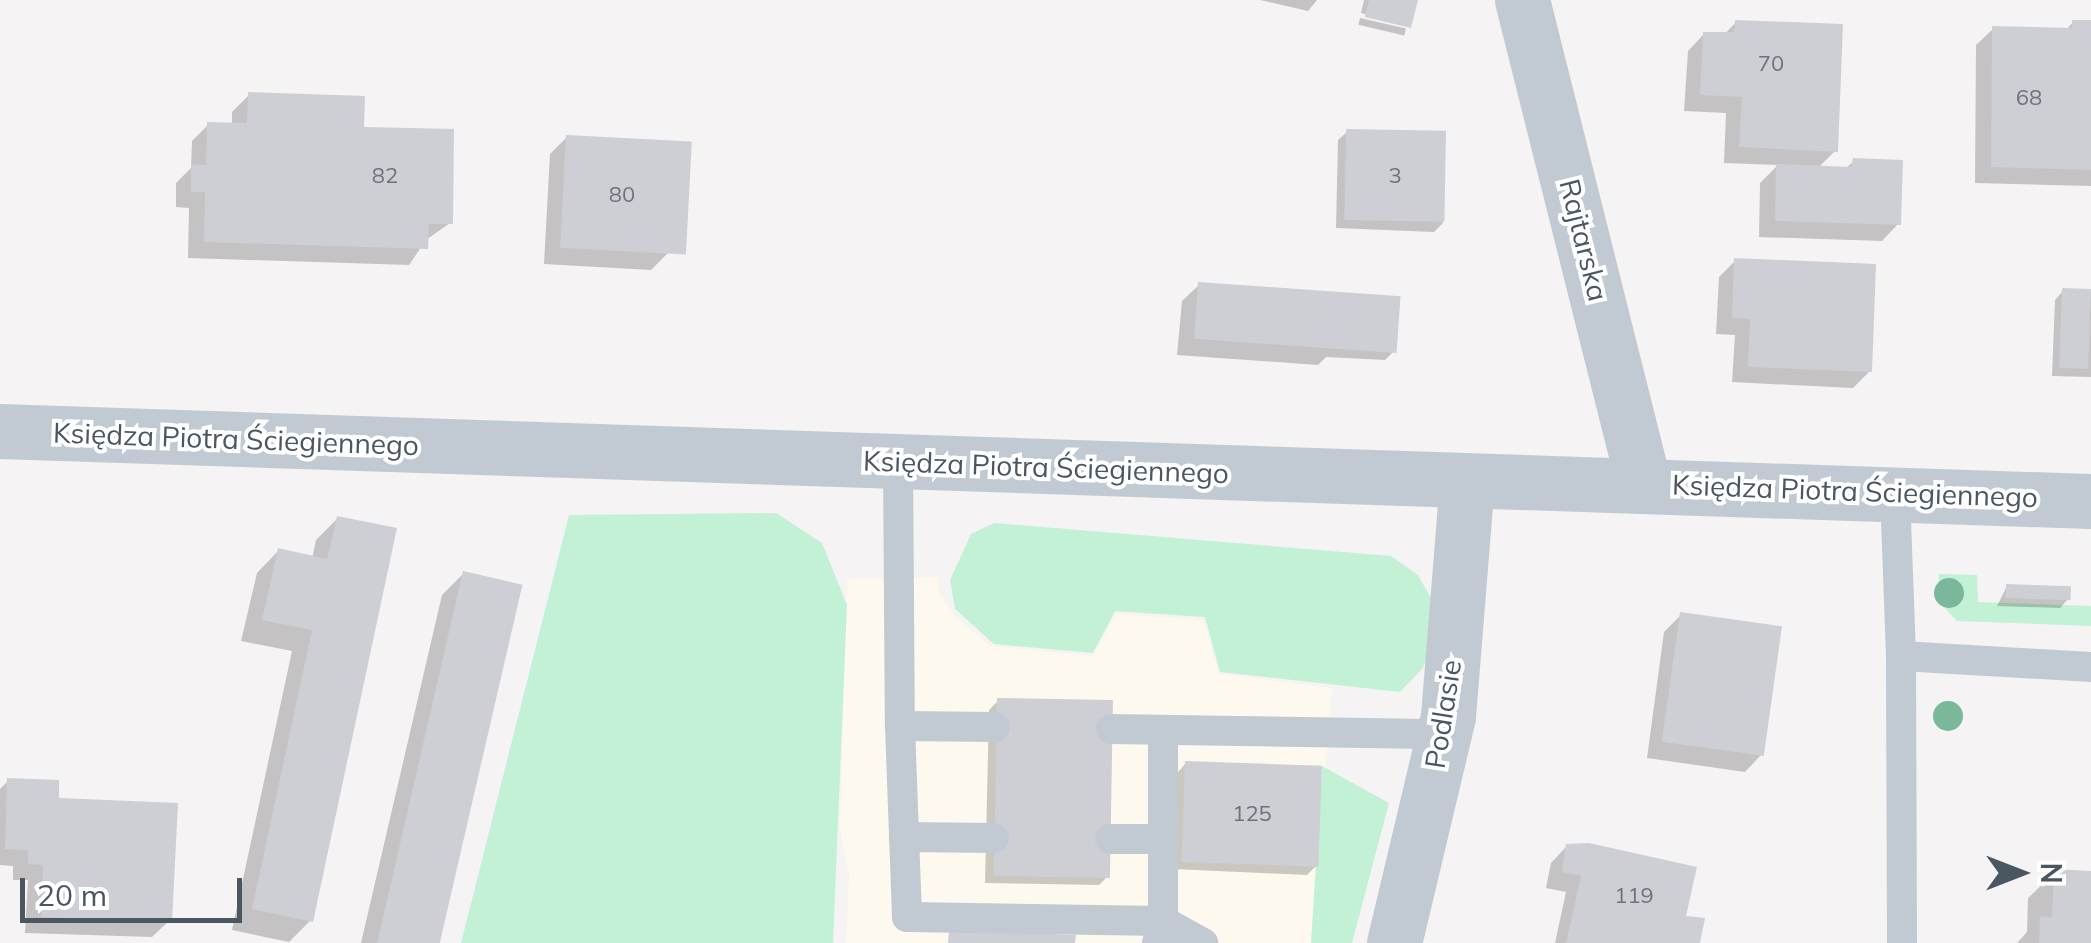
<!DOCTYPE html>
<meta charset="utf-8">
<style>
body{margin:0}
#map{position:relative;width:2091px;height:943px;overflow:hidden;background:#f5f3f3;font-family:Mulish,sans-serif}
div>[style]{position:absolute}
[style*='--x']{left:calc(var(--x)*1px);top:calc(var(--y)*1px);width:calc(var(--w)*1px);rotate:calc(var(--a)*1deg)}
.commercial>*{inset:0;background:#fdf9ef}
.green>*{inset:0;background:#c3f1d5}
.shadow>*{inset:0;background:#0003;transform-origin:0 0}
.building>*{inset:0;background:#cdcfd5;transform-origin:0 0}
.service>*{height:30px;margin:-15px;padding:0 15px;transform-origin:15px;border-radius:15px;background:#c1cad2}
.minor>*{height:55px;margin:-27.5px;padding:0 27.5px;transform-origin:27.5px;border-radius:27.5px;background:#c1cad2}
.tertiary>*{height:55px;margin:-27.5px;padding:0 27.5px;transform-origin:27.5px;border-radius:27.5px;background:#c1cad2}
.trees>*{width:30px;height:30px;margin:-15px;border-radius:50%;background:#7bb799}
span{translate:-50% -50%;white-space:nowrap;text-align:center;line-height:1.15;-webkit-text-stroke:8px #fff;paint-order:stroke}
.number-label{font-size:22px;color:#6b747e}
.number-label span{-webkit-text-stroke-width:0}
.street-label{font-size:28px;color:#4a5661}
.north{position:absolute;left:1971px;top:823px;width:100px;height:100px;-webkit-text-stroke:8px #fff;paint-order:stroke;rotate:90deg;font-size:28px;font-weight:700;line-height:40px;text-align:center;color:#4a5661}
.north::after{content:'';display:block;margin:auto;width:35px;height:45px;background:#4a5661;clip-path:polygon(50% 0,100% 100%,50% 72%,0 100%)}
.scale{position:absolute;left:20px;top:878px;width:222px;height:45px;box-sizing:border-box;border:5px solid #4a5661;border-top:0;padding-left:12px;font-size:30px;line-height:35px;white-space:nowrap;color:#4a5661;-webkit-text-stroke:8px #fff;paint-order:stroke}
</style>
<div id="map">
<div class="commercial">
<i style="clip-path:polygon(937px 577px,940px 595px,957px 618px,991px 646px,1093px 656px,1116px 614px,1203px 620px,1219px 674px,1332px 688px,1311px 943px,846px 943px,849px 876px,840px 829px,847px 579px)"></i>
</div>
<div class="green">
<i style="clip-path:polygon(776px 513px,822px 543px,847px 605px,833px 943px,461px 943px,569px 515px)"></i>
<i style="clip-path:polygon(994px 523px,1391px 556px,1418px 575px,1433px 602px,1435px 641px,1422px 669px,1400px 692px,1220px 672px,1205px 617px,1115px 611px,1093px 653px,994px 644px,955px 609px,950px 580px,971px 534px)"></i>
<i style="clip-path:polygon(1939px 574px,1977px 575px,1978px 602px,2091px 606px,2091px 626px,1957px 621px,1937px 600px)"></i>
<i style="clip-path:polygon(1322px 766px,1389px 803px,1352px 943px,1311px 943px)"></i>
</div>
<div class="shadow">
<i style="clip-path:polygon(1260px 0,1317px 0,1308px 11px)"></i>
<i style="clip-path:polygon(1364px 0,1415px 0,1409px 26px,1361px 13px)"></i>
<i style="left:1360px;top:18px;width:47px;height:7px;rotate:13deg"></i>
<i style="clip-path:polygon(1736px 22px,1835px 151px,1818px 168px,1845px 169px,1854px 161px,1898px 224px,1882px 241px,1759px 237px,1760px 183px,1778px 165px,1724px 163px,1726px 113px,1684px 111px,1688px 51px,1704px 34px,1724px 35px)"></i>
<i style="clip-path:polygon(2073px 22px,2091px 23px,2091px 186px,1975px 183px,1976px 45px,1993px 29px,2066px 30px)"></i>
<i style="clip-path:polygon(249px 95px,361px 129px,450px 223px,426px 240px,409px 265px,188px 258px,189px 208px,176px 207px,176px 183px,191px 168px,192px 141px,208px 125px,232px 125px,232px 112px)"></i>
<i style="clip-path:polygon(1347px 132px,1443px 223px,1434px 232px,1336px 228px,1338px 140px)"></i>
<i style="clip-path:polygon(567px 137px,668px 253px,651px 270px,544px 264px,550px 154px)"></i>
<i style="clip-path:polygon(1735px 261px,1870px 371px,1853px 388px,1732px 382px,1735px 335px,1716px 334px,1719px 277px)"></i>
<i style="clip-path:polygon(1199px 285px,1394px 351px,1385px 360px,1326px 357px,1318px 365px,1177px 355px,1182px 301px)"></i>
<i style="clip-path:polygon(2063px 291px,2091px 292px,2091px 377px,2052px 376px,2055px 300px)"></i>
<i style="clip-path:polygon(338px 518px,311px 920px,289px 942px,232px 930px,292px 651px,241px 641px,257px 573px,278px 551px,312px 559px,316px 540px)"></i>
<i style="clip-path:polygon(463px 574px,436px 943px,361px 943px,442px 595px)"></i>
<i style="clip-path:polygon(2007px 586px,2068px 599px,2060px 608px,1997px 606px)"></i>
<i style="clip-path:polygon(1681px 615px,1761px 755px,1745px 772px,1647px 758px,1664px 632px)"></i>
<i style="clip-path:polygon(998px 701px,1108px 876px,1099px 885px,985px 883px,989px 710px)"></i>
<i style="clip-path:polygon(1186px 763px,1316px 866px,1307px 875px,1173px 869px,1178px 772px)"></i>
<i style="clip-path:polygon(8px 781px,169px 921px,152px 937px,25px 933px,28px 880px,13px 880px,13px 866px,0 865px,0 789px)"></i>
<i style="clip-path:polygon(1567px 846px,1683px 918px,1697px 943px,1555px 943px,1566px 892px,1546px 888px,1551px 863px)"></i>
<i style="clip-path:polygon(2055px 872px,2091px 873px,2091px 943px,2017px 943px,2027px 932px,2028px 898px)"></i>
</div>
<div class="building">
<i style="clip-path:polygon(1369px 0,1418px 0,1411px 28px,1365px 17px)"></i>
<i style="clip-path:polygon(1735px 20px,1843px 24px,1838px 152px,1739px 147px,1742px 97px,1700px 95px,1703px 32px,1734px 32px)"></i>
<i style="clip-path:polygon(2072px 20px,2091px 20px,2091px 170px,1991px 167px,1992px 26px,2072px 28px)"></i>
<i style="clip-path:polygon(248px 92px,365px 96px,364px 127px,454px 129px,453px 224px,429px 224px,428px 249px,204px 242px,205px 192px,191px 192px,191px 164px,206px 165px,207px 122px,247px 123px)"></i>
<i style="left:1346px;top:129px;width:100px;height:91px;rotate:1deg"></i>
<i style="left:566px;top:135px;width:126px;height:113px;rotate:3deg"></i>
<i style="clip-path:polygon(1853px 158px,1903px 160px,1901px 225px,1775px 221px,1776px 164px,1851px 167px)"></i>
<i style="clip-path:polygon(1734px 258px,1876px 264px,1872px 372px,1748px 367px,1750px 319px,1732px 318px)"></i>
<i style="left:1198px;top:282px;width:203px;height:57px;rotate:4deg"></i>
<i style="left:2062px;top:288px;width:29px;height:80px;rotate:2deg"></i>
<i style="clip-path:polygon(337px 516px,397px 528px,313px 922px,252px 909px,312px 630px,262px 620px,278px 548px,327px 559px)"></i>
<i style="left:463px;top:571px;width:61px;height:382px;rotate:13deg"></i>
<i style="left:2006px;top:584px;width:65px;height:14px;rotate:2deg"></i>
<i style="left:1680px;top:612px;width:103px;height:131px;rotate:8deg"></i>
<i style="left:997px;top:698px;width:116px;height:178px;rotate:1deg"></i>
<i style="left:1185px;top:761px;width:137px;height:101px;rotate:2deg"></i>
<i style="clip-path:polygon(7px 778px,59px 780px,59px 798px,178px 803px,172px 922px,41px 917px,43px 865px,28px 864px,28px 850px,5px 849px)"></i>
<i style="clip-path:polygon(1589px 843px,1697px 867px,1686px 916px,1705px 918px,1700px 943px,1566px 943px,1581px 876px,1562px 872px,1566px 844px)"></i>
<i style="clip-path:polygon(2054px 869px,2091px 871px,2091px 943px,2039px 943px,2040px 916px,2052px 917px)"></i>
<i style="clip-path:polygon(949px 930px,1076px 935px,1075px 943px,948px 943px)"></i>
</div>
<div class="service">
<i style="--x:898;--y:462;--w:264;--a:89.6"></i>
<i style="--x:900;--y:726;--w:95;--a:0.6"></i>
<i style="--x:1895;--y:492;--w:164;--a:87.9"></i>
<i style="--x:1901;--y:656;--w:190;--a:3.3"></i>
<i style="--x:1901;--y:656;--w:287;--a:89.8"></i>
<i style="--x:900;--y:726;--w:191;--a:87.9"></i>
<i style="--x:907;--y:917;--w:256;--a:0.9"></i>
<i style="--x:1163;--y:921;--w:191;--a:-90"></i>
<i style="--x:1111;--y:729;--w:333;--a:0.9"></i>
<i style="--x:904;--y:837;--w:90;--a:0.6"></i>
<i style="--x:1110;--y:839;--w:53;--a:0"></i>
<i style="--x:1157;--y:943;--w:23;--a:-75"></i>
<i style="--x:1163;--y:921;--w:46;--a:28.8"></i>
</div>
<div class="minor">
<i style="--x:1522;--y:0;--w:497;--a:75.9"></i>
<i style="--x:1394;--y:943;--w:233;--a:-76.6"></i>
<i style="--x:1448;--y:716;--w:236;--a:-85.4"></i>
</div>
<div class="tertiary">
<i style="--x:0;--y:431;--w:2092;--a:1.92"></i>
</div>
<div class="trees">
<i style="left:1949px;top:593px"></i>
<i style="left:1948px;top:716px"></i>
</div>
<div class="number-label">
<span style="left:1771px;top:64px">70</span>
<span style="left:2029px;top:98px">68</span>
<span style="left:385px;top:176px">82</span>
<span style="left:1395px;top:176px">3</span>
<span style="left:622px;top:195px">80</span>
<span style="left:1252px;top:814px">125</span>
<span style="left:1634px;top:896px">119</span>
</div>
<div class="street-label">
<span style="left:1584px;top:240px;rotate:76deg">Rajtarska</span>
<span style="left:236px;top:439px;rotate:2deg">Księdza Piotra Ściegiennego</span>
<span style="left:1046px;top:467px;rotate:2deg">Księdza Piotra Ściegiennego</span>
<span style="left:1855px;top:491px;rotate:2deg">Księdza Piotra Ściegiennego</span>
<span style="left:1443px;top:714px;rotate:-81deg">Podlasie</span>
</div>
<div class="north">N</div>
<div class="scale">20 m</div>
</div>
